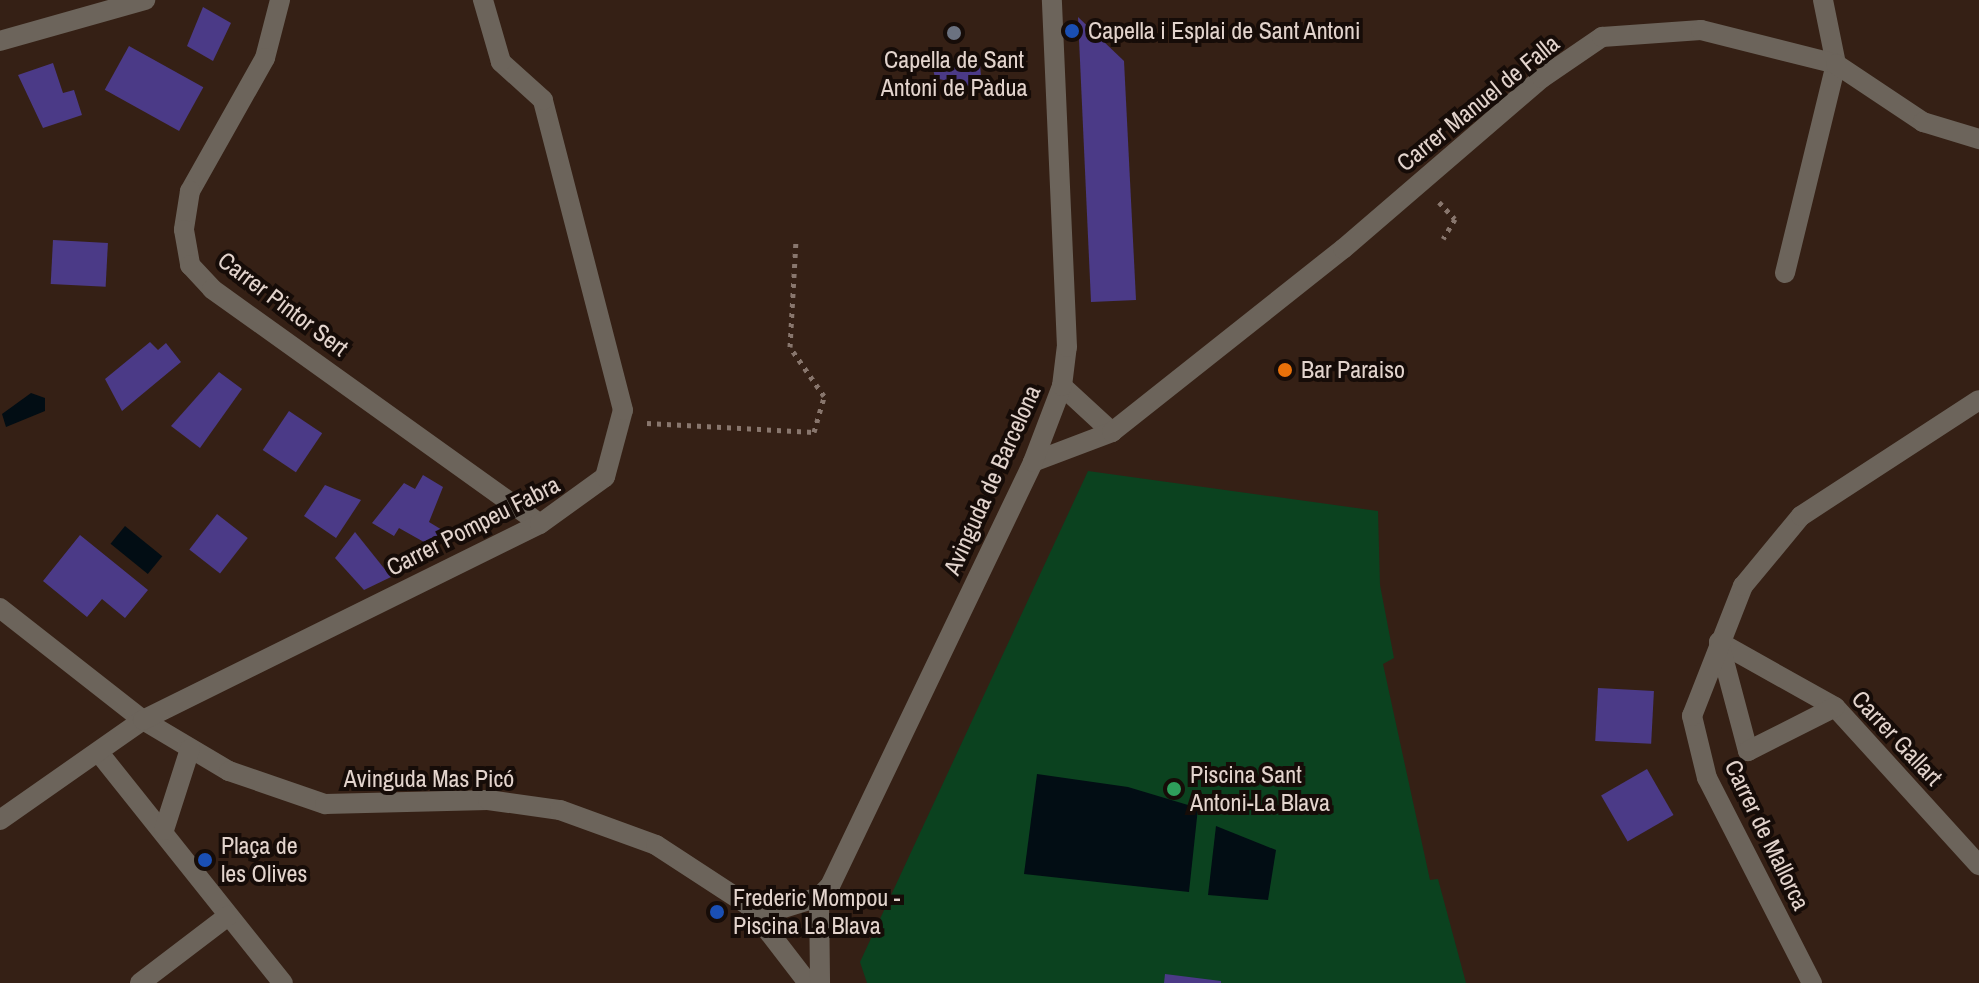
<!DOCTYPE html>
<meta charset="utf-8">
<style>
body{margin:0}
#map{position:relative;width:1979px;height:983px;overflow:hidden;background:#352015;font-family:"Archivo Narrow",sans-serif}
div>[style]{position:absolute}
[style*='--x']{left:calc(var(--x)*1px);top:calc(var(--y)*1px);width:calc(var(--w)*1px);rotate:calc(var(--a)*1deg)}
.green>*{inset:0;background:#0b421f}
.water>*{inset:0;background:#020d14;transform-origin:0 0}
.building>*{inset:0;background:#4b3a87;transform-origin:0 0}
.path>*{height:5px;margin-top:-2.5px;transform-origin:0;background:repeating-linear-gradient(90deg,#88766d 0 4px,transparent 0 10px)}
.minor>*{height:20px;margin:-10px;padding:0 10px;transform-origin:10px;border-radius:10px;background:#6c645b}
.dots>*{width:22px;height:22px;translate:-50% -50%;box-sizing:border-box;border:4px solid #160c08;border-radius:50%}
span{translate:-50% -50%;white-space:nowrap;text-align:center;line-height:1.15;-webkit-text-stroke:8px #160c08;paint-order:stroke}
.poi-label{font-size:24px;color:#e3d4cd}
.left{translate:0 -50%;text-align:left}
.street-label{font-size:24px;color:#e3d4cd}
</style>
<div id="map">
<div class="green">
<i style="clip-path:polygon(1088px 471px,1378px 511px,1380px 585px,1394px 658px,1383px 664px,1430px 880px,1438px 879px,1466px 983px,867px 983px,860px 962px)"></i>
</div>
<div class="water">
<i style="clip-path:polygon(31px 393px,45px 398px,45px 411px,6px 427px,2px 414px)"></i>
<i style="left:125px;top:526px;width:48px;height:23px;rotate:39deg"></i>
<i style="clip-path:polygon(1037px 774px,1128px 787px,1198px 808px,1189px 892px,1024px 874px)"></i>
<i style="clip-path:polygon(1216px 826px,1276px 850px,1268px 900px,1208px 895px)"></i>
</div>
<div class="building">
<i style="clip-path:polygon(203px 7px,231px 23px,213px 61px,187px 46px)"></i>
<i style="clip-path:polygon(1078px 17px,1124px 61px,1136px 300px,1091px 302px)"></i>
<i style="left:129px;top:46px;width:85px;height:50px;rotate:29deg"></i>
<i style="clip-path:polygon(53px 63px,63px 93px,74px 90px,82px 115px,43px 128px,18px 75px)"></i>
<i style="clip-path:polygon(932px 64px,980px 64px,982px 89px,935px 78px)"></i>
<i style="left:53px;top:240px;width:55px;height:44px;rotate:3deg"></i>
<i style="clip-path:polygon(150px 342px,158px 350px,166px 343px,181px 362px,122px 411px,105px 379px)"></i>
<i style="clip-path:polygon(219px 372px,242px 389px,200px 448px,171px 426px)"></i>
<i style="left:289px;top:411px;width:40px;height:47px;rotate:34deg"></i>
<i style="clip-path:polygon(423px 475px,443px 487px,429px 522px,452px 536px,431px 546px,399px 528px,394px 536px,372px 523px,404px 483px,415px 489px)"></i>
<i style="clip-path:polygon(325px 485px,361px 500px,336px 538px,304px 516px)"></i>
<i style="left:217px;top:514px;width:39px;height:45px;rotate:38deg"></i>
<i style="clip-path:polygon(355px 532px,391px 577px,364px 590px,335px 558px)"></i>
<i style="clip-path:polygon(80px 535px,148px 590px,125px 618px,102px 599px,87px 617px,43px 581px)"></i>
<i style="left:1598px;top:688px;width:56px;height:53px;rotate:3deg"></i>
<i style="left:1647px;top:769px;width:53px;height:53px;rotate:60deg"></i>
<i style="clip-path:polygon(1165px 974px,1221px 981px,1221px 983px,1164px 983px)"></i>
</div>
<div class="path">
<i style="--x:1439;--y:202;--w:23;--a:47"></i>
<i style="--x:1455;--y:219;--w:23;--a:121"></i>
<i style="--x:647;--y:423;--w:167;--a:3.1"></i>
<i style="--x:814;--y:432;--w:37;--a:-74"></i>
<i style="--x:824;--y:396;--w:60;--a:-124.8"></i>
<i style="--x:790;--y:347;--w:108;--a:-86.8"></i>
</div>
<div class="minor">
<i style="--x:280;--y:0;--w:60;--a:104.5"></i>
<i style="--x:265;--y:58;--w:153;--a:119.4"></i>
<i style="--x:190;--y:191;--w:39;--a:99"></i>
<i style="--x:184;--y:230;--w:36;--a:80"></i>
<i style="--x:190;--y:265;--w:33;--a:47"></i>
<i style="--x:212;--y:289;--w:403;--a:35.6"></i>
<i style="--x:0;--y:41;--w:151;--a:-15.8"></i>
<i style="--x:1785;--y:273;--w:215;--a:-76.3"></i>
<i style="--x:1836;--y:64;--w:65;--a:-101.5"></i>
<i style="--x:1062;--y:386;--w:68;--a:42.6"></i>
<i style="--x:1033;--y:462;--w:85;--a:-20.8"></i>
<i style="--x:1112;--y:432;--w:295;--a:-38.4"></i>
<i style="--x:1343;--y:249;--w:262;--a:-40.7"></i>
<i style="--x:1542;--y:78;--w:73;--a:-34.3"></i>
<i style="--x:1602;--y:37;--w:99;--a:-4"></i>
<i style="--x:1701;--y:30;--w:139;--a:14.1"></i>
<i style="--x:1836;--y:64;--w:105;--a:33.7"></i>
<i style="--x:1923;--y:122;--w:59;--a:16.9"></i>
<i style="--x:0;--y:608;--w:182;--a:38.1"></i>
<i style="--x:143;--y:720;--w:100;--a:30.7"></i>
<i style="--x:229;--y:771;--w:102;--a:19"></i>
<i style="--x:325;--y:804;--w:163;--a:-1.4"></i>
<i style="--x:488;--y:800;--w:73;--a:7.9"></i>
<i style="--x:560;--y:810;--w:102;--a:20"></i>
<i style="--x:656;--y:845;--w:110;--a:33.1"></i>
<i style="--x:748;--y:905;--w:98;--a:52.4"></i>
<i style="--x:1719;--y:642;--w:133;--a:29.3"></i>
<i style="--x:1835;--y:707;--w:214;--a:47.7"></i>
<i style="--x:1719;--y:642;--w:113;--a:75.1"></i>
<i style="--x:1748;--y:751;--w:97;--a:-26.8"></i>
<i style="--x:100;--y:754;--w:293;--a:51.4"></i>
<i style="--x:0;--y:820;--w:174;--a:-35"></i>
<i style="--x:143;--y:720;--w:443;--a:-26.3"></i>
<i style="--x:540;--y:524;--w:80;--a:-35.9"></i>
<i style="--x:605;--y:477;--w:69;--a:-75"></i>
<i style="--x:623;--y:410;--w:320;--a:-104.5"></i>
<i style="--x:543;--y:100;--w:57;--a:-137.9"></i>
<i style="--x:501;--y:62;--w:65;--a:-106.2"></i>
<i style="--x:164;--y:830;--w:85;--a:-72.2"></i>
<i style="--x:819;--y:897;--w:86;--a:89.3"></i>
<i style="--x:748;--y:905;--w:27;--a:13"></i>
<i style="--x:774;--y:911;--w:47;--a:-17.3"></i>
<i style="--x:819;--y:897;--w:16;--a:-45"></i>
<i style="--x:830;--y:886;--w:470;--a:-64.4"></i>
<i style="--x:1033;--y:462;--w:81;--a:-69.1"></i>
<i style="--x:1062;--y:386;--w:39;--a:-83"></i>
<i style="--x:1067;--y:347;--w:347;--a:-92.5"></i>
<i style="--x:140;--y:983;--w:111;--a:-37.3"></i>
<i style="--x:1812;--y:983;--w:230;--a:-117.1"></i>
<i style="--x:1707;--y:778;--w:64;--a:-103.6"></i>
<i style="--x:1692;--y:716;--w:140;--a:-68.6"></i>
<i style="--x:1743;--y:586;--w:91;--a:-50.4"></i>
<i style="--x:1801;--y:516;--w:212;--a:-33.1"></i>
</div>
<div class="dots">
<i style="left:1072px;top:31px;background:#1a4fb4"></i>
<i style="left:954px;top:33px;background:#6b7280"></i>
<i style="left:1285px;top:370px;background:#e8710a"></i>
<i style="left:1174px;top:789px;background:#2e9e5b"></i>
<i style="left:205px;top:860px;background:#1a4fb4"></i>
<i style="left:717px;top:912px;background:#1a4fb4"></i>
</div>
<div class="poi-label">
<span class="left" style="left:1088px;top:31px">Capella i Esplai de Sant Antoni</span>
<span style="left:954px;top:74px">Capella de Sant<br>Antoni de Pàdua</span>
<span class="left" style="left:1301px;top:370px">Bar Paraiso</span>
<span class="left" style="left:1190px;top:789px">Piscina Sant<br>Antoni-La Blava</span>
<span class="left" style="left:221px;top:860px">Plaça de<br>les Olives</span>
<span class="left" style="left:733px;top:912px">Frederic Mompou -<br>Piscina La Blava</span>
</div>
<div class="street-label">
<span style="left:1478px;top:103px;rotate:-39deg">Carrer Manuel de Falla</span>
<span style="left:283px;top:304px;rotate:37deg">Carrer Pintor Sert</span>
<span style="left:992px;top:480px;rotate:-66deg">Avinguda de Barcelona</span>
<span style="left:473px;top:526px;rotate:-27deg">Carrer Pompeu Fabra</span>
<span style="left:1897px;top:738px;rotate:47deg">Carrer Gallart</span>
<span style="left:429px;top:779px">Avinguda Mas Picó</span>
<span style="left:1767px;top:835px;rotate:64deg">Carrer de Mallorca</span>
</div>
</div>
